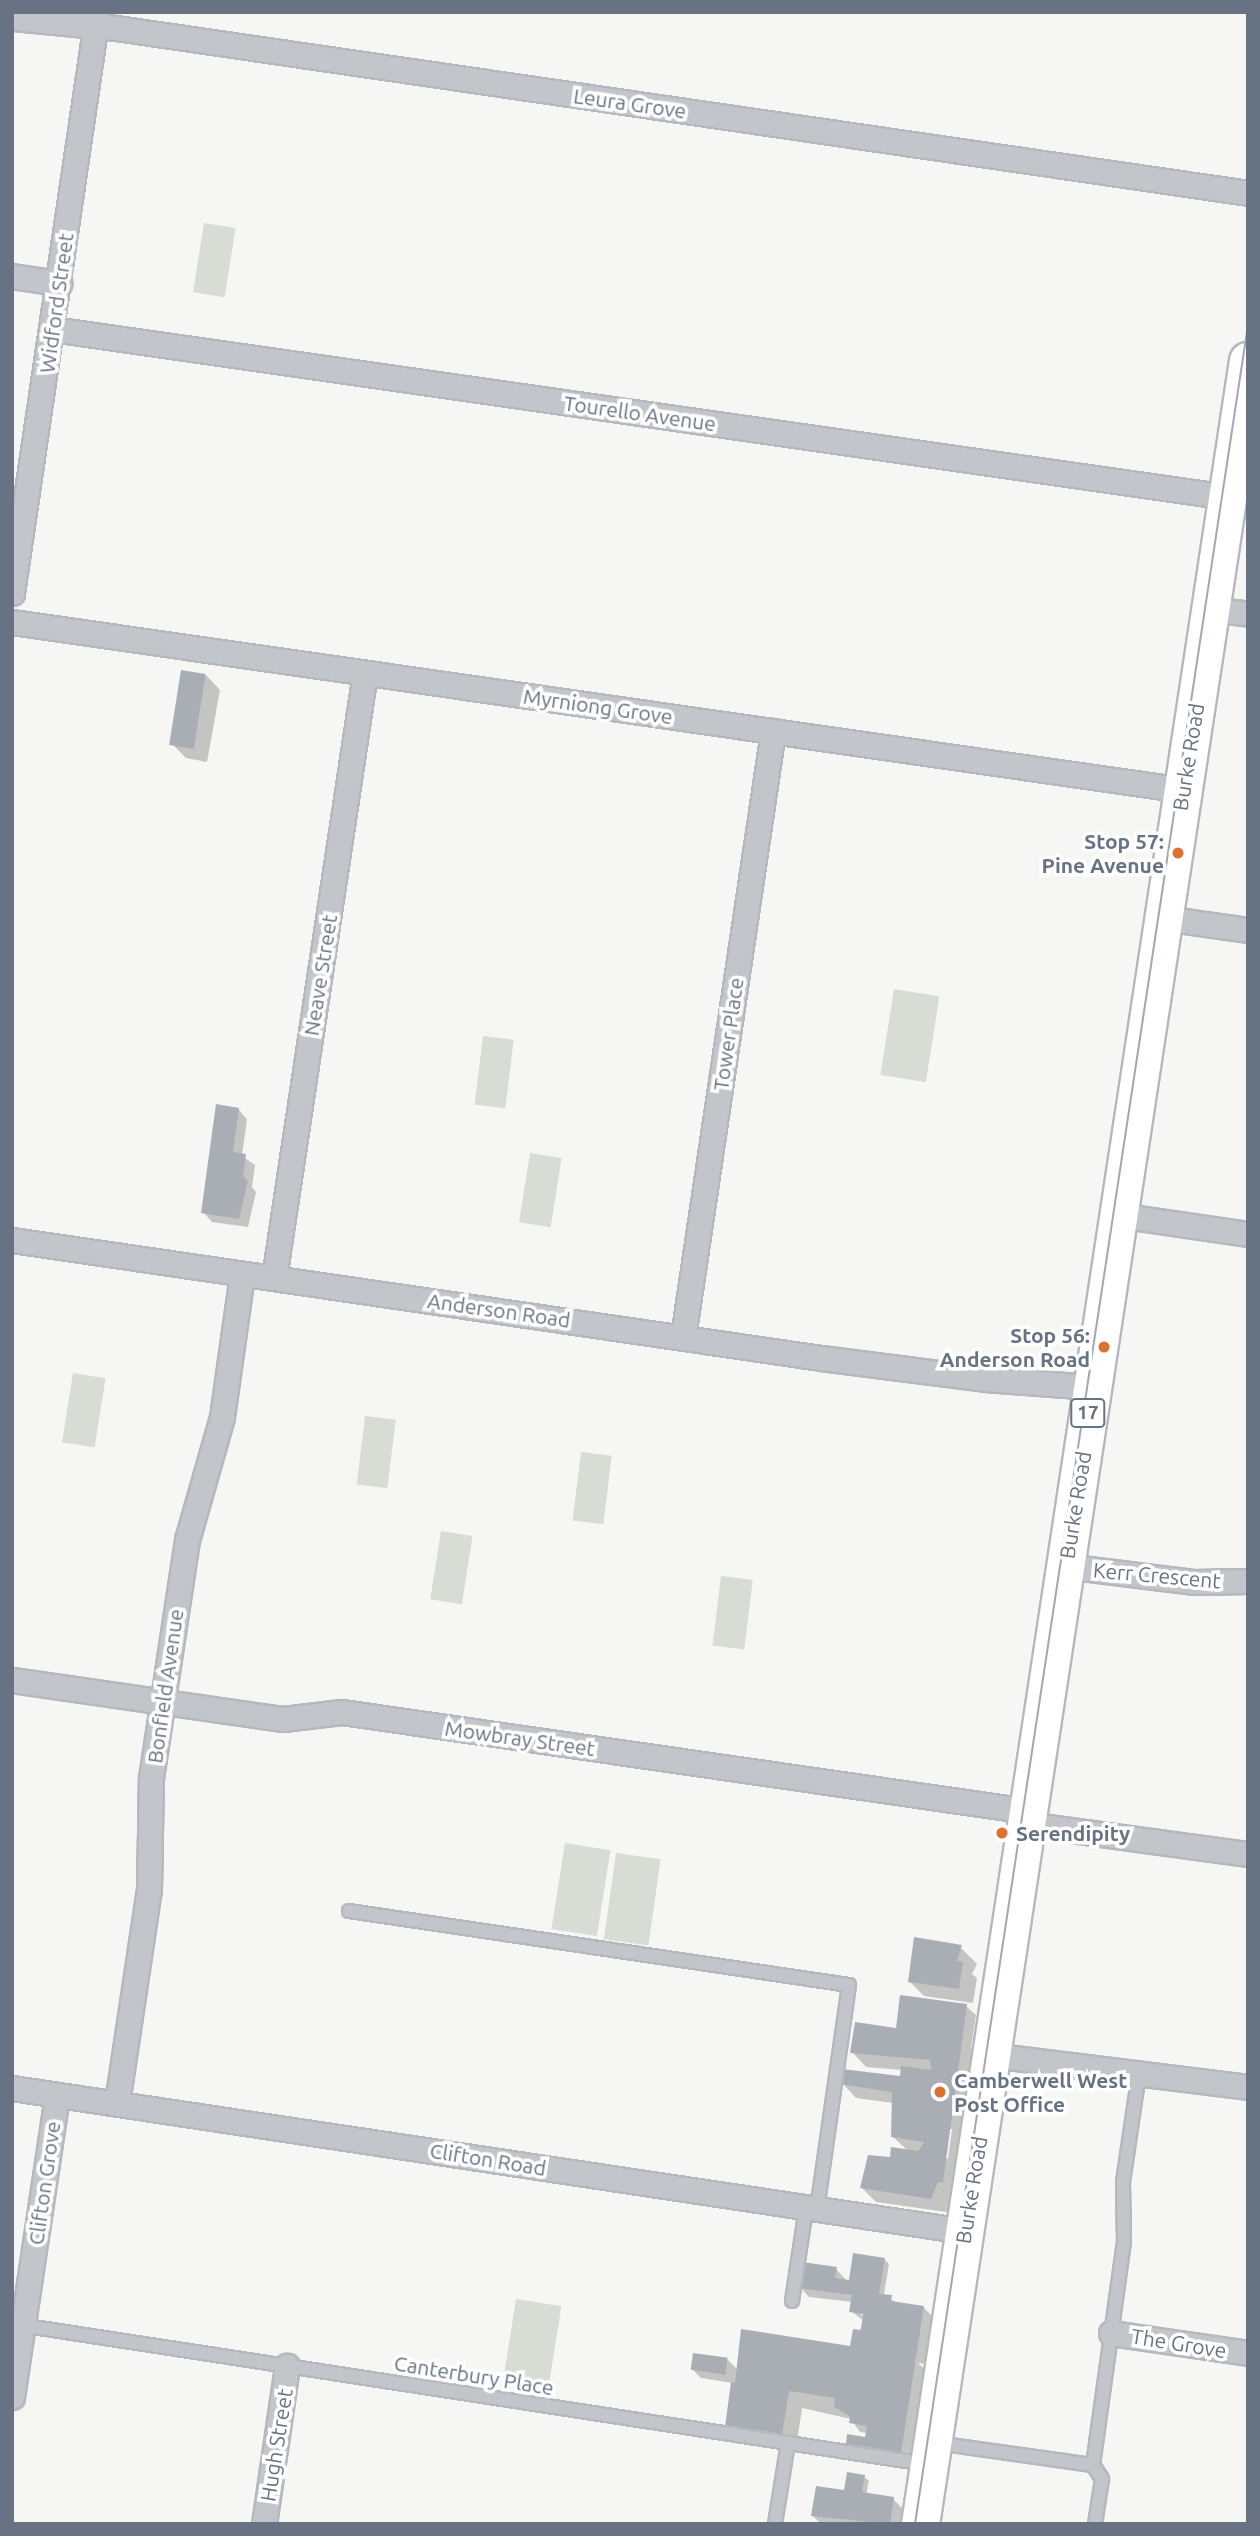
<!DOCTYPE html>
<style>
body{margin:0}
#map{position:relative;width:1260px;height:2536px;overflow:hidden;background:#f6f7f4;font-family:Ubuntu,sans-serif}
div>[style]{position:absolute}
[style*='--x']{left:calc(var(--x)*1px);top:calc(var(--y)*1px);width:calc(var(--w)*1px);rotate:calc(var(--a)*1deg)}
.green>*{inset:0;background:#d7ddd5;transform-origin:0 0}
.shadow>*{inset:0;background:#0003}
.building>*{inset:0;background:#a9aeb5;transform-origin:0 0}
.roads{filter:drop-shadow(2px 0 #b5b8bd) drop-shadow(-2px 0 #b5b8bd) drop-shadow(0 2px #b5b8bd) drop-shadow(0 -2px #b5b8bd)}
.lane>*{height:12px;margin:-6px;padding:0 6px;transform-origin:6px;border-radius:6px;background:#c2c5c9}
.street>*{height:23px;margin:-11.5px;padding:0 11.5px;transform-origin:11.5px;border-radius:11.5px;background:#c2c5c9}
.primary>*{height:37px;margin:-18.5px;padding:0 18.5px;transform-origin:18.5px;border-radius:18.5px;background:#fff}
.tram>*{height:2px;margin:-1px;padding:0 1px;transform-origin:1px;border-radius:1px;background:#a3a7ae}
.dots>*{width:19px;height:19px;translate:-50% -50%;box-sizing:border-box;border:4px solid #fff;border-radius:50%}
span{translate:-50% -50%;white-space:nowrap;text-align:center;line-height:1.15;-webkit-text-stroke:7px #fff;paint-order:stroke}
.shield-label span{padding:2px 5px;background:#fff;border:2px solid;border-radius:5px;-webkit-text-stroke-width:0}
.shield-label{font-size:19px;color:#677283;font-weight:700}
.street-label{font-size:21px;color:#677283}
.poi-label{font-size:21px;color:#677283;font-weight:700}
.right{translate:-100% -50%;text-align:right}
.left{translate:0 -50%;text-align:left}
.frame{position:absolute;inset:0;border:14px solid #677283;pointer-events:none}
</style>
<div id="map">
<div class="green">
<i style="left:204px;top:223px;width:32px;height:70px;rotate:9deg"></i>
<i style="left:894px;top:989px;width:46px;height:87px;rotate:9deg"></i>
<i style="left:483px;top:1036px;width:31px;height:69px;rotate:7deg"></i>
<i style="left:530px;top:1153px;width:32px;height:70px;rotate:9deg"></i>
<i style="left:73px;top:1373px;width:33px;height:70px;rotate:9deg"></i>
<i style="left:365px;top:1416px;width:31px;height:69px;rotate:7deg"></i>
<i style="left:581px;top:1452px;width:31px;height:69px;rotate:7deg"></i>
<i style="left:441px;top:1531px;width:32px;height:69px;rotate:9deg"></i>
<i style="left:721px;top:1576px;width:32px;height:70px;rotate:7deg"></i>
<i style="left:565px;top:1843px;width:46px;height:87px;rotate:9deg"></i>
<i style="left:616px;top:1853px;width:45px;height:87px;rotate:8deg"></i>
<i style="left:516px;top:2299px;width:46px;height:87px;rotate:9deg"></i>
</div>
<div class="shadow">
<i style="clip-path:polygon(206px 675px,220px 690px,207px 762px,186px 758px,172px 744px)"></i>
<i style="clip-path:polygon(238px 1109px,247px 1119px,242px 1156px,255px 1165px,252px 1187px,256px 1192px,248px 1227px,212px 1222px,203px 1212px)"></i>
<i style="clip-path:polygon(958px 1945px,977px 1964px,972px 1974px,977px 1978px,973px 2003px,924px 1996px,909px 1981px)"></i>
<i style="clip-path:polygon(evenodd,966px 2006px,976px 2015px,971px 2048px,976px 2053px,972px 2083px,966px 2082px,968px 2114px,962px 2113px,961px 2129px,966px 2134px,961px 2164px,956px 2162px,954px 2176px,958px 2181px,950px 2209px,946px 2212px,876px 2202px,862px 2188px,906px 2149px,892px 2136px,893px 2103px,856px 2098px,842px 2083px,905px 2079px,902px 2070px,866px 2067px,852px 2052px,966px 2006px,953px 2096px,956px 2096px,955px 2109px,951px 2109px,953px 2096px,966px 2006px,949px 2129px,952px 2129px,948px 2159px,944px 2159px,949px 2129px)"></i>
<i style="clip-path:polygon(evenodd,884px 2259px,889px 2264px,884px 2294px,898px 2304px,923px 2307px,933px 2317px,925px 2364px,918px 2363px,932px 2376px,924px 2427px,915px 2425px,910px 2461px,857px 2453px,848px 2444px,866px 2439px,867px 2433px,860px 2432px,851px 2419px,802px 2408px,796px 2449px,741px 2441px,726px 2427px,733px 2383px,701px 2378px,692px 2369px,728px 2360px,738px 2370px,852px 2348px,864px 2321px,851px 2311px,852px 2302px,809px 2297px,800px 2287px,836px 2269px,848px 2282px,884px 2259px,861px 2313px,894px 2321px,861px 2315px,861px 2313px)"></i>
<i style="clip-path:polygon(864px 2477px,869px 2481px,866px 2495px,893px 2499px,907px 2513px,906px 2524px,813px 2524px,820px 2523px,813px 2516px)"></i>
</div>
<div class="building">
<i style="left:181px;top:670px;width:25px;height:76px;rotate:9deg"></i>
<i style="clip-path:polygon(216px 1104px,239px 1108px,233px 1152px,246px 1154px,243px 1176px,248px 1181px,239px 1219px,201px 1213px)"></i>
<i style="clip-path:polygon(914px 1937px,962px 1945px,957px 1961px,963px 1962px,959px 1989px,908px 1982px)"></i>
<i style="clip-path:polygon(900px 1995px,967px 2004px,943px 2183px,938px 2182px,931px 2199px,860px 2188px,868px 2155px,890px 2157px,891px 2147px,918px 2151px,924px 2142px,891px 2137px,892px 2092px,840px 2084px,842px 2069px,900px 2076px,901px 2066px,931px 2070px,930px 2060px,850px 2053px,855px 2022px,896px 2028px)"></i>
<i style="clip-path:polygon(853px 2253px,885px 2258px,879px 2294px,892px 2295px,891px 2301px,924px 2306px,901px 2453px,846px 2445px,847px 2434px,865px 2437px,867px 2426px,849px 2423px,850px 2416px,834px 2407px,835px 2398px,789px 2391px,782px 2435px,725px 2427px,731px 2382px,735px 2383px,741px 2329px,850px 2346px,853px 2329px,861px 2330px,863px 2314px,849px 2312px,852px 2295px,798px 2288px,802px 2262px,837px 2267px,835px 2278px,849px 2280px)"></i>
<i style="left:693px;top:2353px;width:35px;height:17px;rotate:8deg"></i>
<i style="clip-path:polygon(847px 2472px,865px 2475px,862px 2492px,894px 2497px,890px 2524px,811px 2516px,816px 2486px,844px 2490px)"></i>
</div>
<div class="roads">
<div class="lane">
<i style="--x:349;--y:1911;--w:505;--a:8.42"></i>
<i style="--x:849;--y:1985;--w:226;--a:98.1"></i>
<i style="--x:792;--y:2301;--w:94;--a:-81.4"></i>
<i style="--x:20;--y:2325;--w:916;--a:8.73"></i>
<i style="--x:936;--y:2443;--w:159;--a:8"></i>
<i style="--x:1093;--y:2465;--w:226;--a:-82.1"></i>
<i style="--x:1124;--y:2241;--w:59;--a:-91"></i>
<i style="--x:1123;--y:2182;--w:109;--a:-81.6"></i>
<i style="--x:1093;--y:2465;--w:17;--a:57"></i>
<i style="--x:1102;--y:2479;--w:46;--a:98.8"></i>
<i style="--x:775;--y:2524;--w:82;--a:-80.9"></i>
</div>
<div class="street">
<i style="--x:12;--y:18;--w:104;--a:5.5"></i>
<i style="--x:116;--y:28;--w:1144;--a:8.29"></i>
<i style="--x:12;--y:276;--w:48;--a:8.5"></i>
<i style="--x:52;--y:329;--w:1188;--a:8.13"></i>
<i style="--x:12;--y:593;--w:584;--a:-81.63"></i>
<i style="--x:1210;--y:609;--w:38;--a:7"></i>
<i style="--x:12;--y:622;--w:1183;--a:8.16"></i>
<i style="--x:1163;--y:918;--w:86;--a:8"></i>
<i style="--x:1118;--y:1215;--w:131;--a:8.3"></i>
<i style="--x:12;--y:1240;--w:818;--a:8.3"></i>
<i style="--x:821;--y:1358;--w:165;--a:7.3"></i>
<i style="--x:985;--y:1379;--w:107;--a:4.3"></i>
<i style="--x:274;--y:1278;--w:612;--a:-81.45"></i>
<i style="--x:683;--y:1337;--w:613;--a:-81.55"></i>
<i style="--x:1065;--y:1566;--w:129;--a:7.1"></i>
<i style="--x:1193;--y:1582;--w:55;--a:-1"></i>
<i style="--x:12;--y:1680;--w:274;--a:8.2"></i>
<i style="--x:283;--y:1719;--w:59;--a:-6.8"></i>
<i style="--x:342;--y:1712;--w:693;--a:8.21"></i>
<i style="--x:1026;--y:1824;--w:224;--a:7.7"></i>
<i style="--x:991;--y:2055;--w:259;--a:7.1"></i>
<i style="--x:12;--y:2088;--w:963;--a:8.54"></i>
<i style="--x:117;--y:2103;--w:216;--a:-81.5"></i>
<i style="--x:149;--y:1889;--w:111;--a:-89"></i>
<i style="--x:151;--y:1778;--w:241;--a:-81.4"></i>
<i style="--x:187;--y:1540;--w:128;--a:-74.1"></i>
<i style="--x:222;--y:1417;--w:144;--a:-82"></i>
<i style="--x:1111;--y:2333;--w:138;--a:8.3"></i>
<i style="--x:12;--y:2397;--w:305;--a:-81.5"></i>
<i style="--x:264;--y:2524;--w:160;--a:-81.7"></i>
</div>
<div class="primary">
<i style="--x:920;--y:2524;--w:2188;--a:-81.38"></i>
</div>
</div>
<div class="tram">
<i style="--x:915;--y:2524;--w:2223;--a:-81.39"></i>
</div>
<div class="dots">
<i style="left:1178px;top:853px;background:#db722f"></i>
<i style="left:1104px;top:1347px;background:#db722f"></i>
<i style="left:1002px;top:1833px;background:#db722f"></i>
<i style="left:940px;top:2092px;background:#db722f"></i>
</div>
<div class="shield-label">
<span style="left:1088px;top:1413px">17</span>
</div>
<div class="street-label">
<span style="left:630px;top:103px;rotate:8deg">Leura Grove</span>
<span style="left:56px;top:303px;rotate:-82deg">Widford Street</span>
<span style="left:640px;top:413px;rotate:8deg">Tourello Avenue</span>
<span style="left:598px;top:706px;rotate:8deg">Myrniong Grove</span>
<span style="left:1188px;top:757px;rotate:-81deg">Burke Road</span>
<span style="left:320px;top:975px;rotate:-81deg">Neave Street</span>
<span style="left:728px;top:1034px;rotate:-82deg">Tower Place</span>
<span style="left:499px;top:1310px;rotate:8deg">Anderson Road</span>
<span style="left:1075px;top:1505px;rotate:-81deg">Burke Road</span>
<span style="left:1157px;top:1575px;rotate:5deg">Kerr Crescent</span>
<span style="left:165px;top:1686px;rotate:-82deg">Bonfield Avenue</span>
<span style="left:520px;top:1738px;rotate:8deg">Mowbray Street</span>
<span style="left:488px;top:2159px;rotate:9deg">Clifton Road</span>
<span style="left:44px;top:2183px;rotate:-82deg">Clifton Grove</span>
<span style="left:971px;top:2190px;rotate:-81deg">Burke Road</span>
<span style="left:1179px;top:2343px;rotate:9deg">The Grove</span>
<span style="left:474px;top:2375px;rotate:9deg">Canterbury Place</span>
<span style="left:276px;top:2445px;rotate:-81deg">Hugh Street</span>
</div>
<div class="poi-label">
<span class="right" style="left:1164px;top:853px">Stop 57:<br>Pine Avenue</span>
<span class="right" style="left:1090px;top:1347px">Stop 56:<br>Anderson Road</span>
<span class="left" style="left:1016px;top:1833px">Serendipity</span>
<span class="left" style="left:954px;top:2092px">Camberwell West<br>Post Office</span>
</div>
<div class="frame"></div>
</div>
